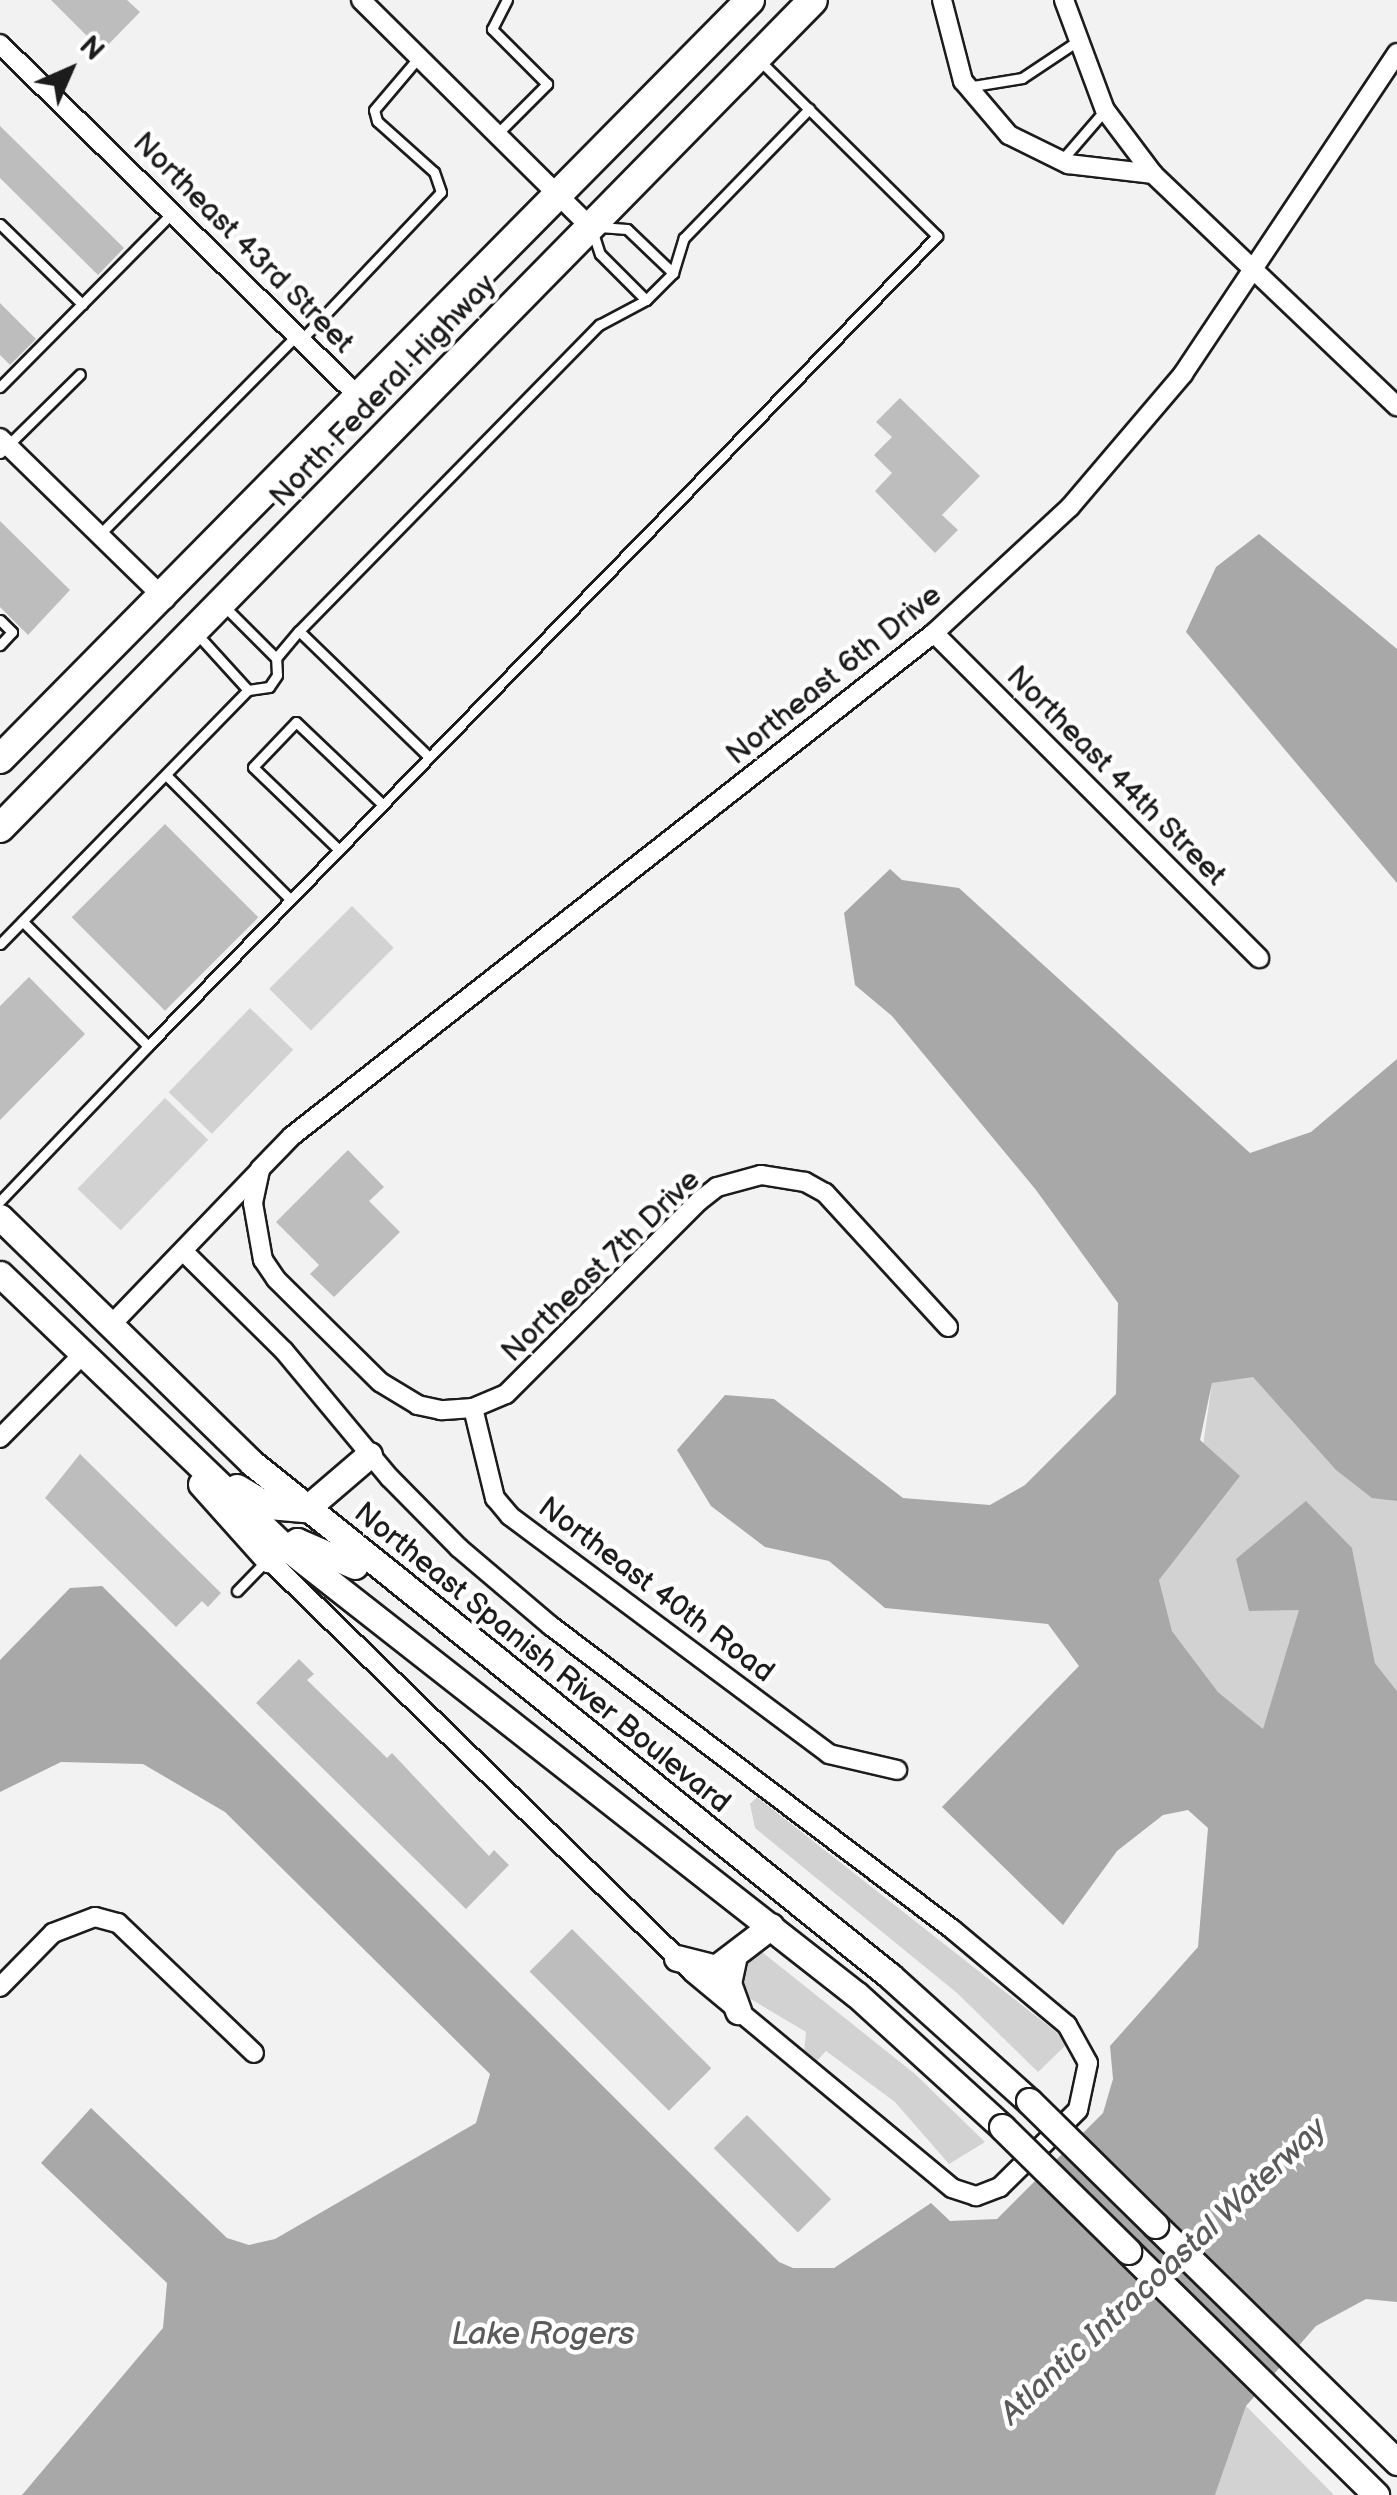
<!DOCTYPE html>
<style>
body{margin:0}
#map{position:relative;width:1397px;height:2495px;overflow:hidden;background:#f2f2f2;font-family:"Balsamiq Sans",sans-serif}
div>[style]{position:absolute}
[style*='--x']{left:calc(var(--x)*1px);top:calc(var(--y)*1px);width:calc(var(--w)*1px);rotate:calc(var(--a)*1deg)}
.green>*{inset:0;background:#d2d2d2;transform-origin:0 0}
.water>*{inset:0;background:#a8a8a8}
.building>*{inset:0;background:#bdbdbd;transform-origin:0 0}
.roads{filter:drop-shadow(2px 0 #1c1c1c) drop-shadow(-2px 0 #1c1c1c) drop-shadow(0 2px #1c1c1c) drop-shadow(0 -2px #1c1c1c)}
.service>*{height:9px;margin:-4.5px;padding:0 4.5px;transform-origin:4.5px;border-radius:4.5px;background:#fff}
.minor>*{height:18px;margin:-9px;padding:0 9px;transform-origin:9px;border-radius:9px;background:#fff}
.secondary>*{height:25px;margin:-12.5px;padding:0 12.5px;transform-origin:12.5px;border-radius:12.5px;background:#fff}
.primary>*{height:28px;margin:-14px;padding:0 14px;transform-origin:14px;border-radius:14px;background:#fff}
.bridges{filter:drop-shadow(2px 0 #1c1c1c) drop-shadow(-2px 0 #1c1c1c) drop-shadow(0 2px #1c1c1c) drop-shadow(0 -2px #1c1c1c)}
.secondary-bridge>*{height:25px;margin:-12.5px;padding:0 12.5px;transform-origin:12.5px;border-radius:12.5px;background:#fff}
span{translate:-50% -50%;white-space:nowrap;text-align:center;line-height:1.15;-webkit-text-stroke:9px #fff;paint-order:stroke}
.street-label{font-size:30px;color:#1c1c1c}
.water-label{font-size:32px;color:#5b5b5b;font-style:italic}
.north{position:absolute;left:20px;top:20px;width:100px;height:100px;-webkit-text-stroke:8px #fff;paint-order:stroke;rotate:45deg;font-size:28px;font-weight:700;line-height:40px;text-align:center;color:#1c1c1c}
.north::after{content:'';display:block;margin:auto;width:35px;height:45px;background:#1c1c1c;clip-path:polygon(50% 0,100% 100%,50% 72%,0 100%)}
</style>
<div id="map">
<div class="green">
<i style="left:352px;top:906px;width:59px;height:117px;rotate:45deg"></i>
<i style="left:250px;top:1008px;width:60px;height:117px;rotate:44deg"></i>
<i style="left:165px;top:1098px;width:60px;height:126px;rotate:44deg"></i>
<i style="clip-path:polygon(1397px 1184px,1397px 1691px,1375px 1663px,1352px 1548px,1300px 1609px,1263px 1730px,1218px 1692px,1172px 1631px,1159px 1580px,1190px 1535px,1212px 1383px)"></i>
<i style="clip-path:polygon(757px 1797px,1060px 2035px,1066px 2045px,1038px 2072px,957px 1993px,755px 1828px,750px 1804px)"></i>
<i style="clip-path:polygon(762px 1952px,915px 2074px,985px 2142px,949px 2164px,895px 2102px,826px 2051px,816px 2062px,804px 2053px,806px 2032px,744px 1995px,744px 1965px)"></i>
<i style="clip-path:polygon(1246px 2406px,1334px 2495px,1215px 2495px)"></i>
</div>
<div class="water">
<i style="clip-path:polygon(1259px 534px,1397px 649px,1397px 883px,1186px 632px,1216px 567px)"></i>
<i style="clip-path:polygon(890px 869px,902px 880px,959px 888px,1250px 1153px,1311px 1132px,1397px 1059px,1397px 1501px,1372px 1498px,1336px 1470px,1253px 1377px,1212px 1383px,1200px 1440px,1240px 1476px,1159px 1580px,1172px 1631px,1218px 1692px,1263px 1729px,1299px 1610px,1249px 1611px,1236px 1559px,1306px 1501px,1352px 1548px,1375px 1663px,1397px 1691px,1397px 2302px,1366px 2299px,1316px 2326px,1246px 2406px,1215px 2495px,22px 2495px,163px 2328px,167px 2283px,41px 2163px,91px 2108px,227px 2238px,249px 2245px,275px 2239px,476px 2123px,490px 2074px,225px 1812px,143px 1764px,61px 1762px,0 1792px,0 1660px,70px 1588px,102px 1586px,779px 2262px,793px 2268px,834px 2268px,931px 2203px,950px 2221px,997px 2219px,1103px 2113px,1113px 2079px,1110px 2046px,1198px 1947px,1208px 1828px,1188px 1810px,1163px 1815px,1117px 1851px,1063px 1925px,942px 1807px,1079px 1666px,1048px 1624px,885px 1608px,829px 1561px,765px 1547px,711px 1506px,677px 1450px,725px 1395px,774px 1399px,903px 1498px,990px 1505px,1025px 1485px,1116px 1394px,1118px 1303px,1036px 1190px,892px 1016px,855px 985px,844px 913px)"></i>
</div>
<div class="building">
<i style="clip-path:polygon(51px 0,127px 0,140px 12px,102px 51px)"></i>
<i style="clip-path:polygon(0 126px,124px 248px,98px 275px,0 178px)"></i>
<i style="clip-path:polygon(0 303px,36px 339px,10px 365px,0 355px)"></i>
<i style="clip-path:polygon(900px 398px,980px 476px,942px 515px,958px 530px,935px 553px,875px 491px,892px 473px,874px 455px,892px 437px,876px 422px)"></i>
<i style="clip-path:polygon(0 521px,70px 590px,28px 635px,0 607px)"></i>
<i style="left:165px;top:824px;width:132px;height:132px;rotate:45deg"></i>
<i style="clip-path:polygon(29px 977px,85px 1034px,0 1120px,0 1006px)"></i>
<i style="clip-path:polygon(348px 1150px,384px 1187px,369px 1201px,400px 1232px,334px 1297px,310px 1274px,319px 1265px,276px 1222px)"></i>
<i style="clip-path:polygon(80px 1454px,221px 1593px,208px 1607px,202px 1601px,176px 1627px,45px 1498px)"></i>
<i style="clip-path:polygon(299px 1659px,314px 1674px,307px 1680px,387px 1758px,392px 1753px,489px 1856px,494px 1850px,509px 1865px,466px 1909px,256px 1703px)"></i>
<i style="left:572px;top:1929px;width:197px;height:60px;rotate:45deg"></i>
<i style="left:747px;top:2115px;width:119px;height:47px;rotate:45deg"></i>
</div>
<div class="roads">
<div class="service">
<i style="--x:967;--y:87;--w:56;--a:-9.3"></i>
<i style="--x:1022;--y:78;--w:65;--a:-33.7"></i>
<i style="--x:497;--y:134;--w:71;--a:-45"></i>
<i style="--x:547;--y:84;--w:78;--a:-135"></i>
<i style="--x:492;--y:29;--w:33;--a:-63"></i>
<i style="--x:1061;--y:161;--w:67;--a:-49.2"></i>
<i style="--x:0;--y:224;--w:115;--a:44.3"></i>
<i style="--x:82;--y:304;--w:117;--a:134.7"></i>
<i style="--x:599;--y:227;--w:28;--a:4"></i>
<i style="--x:627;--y:229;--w:64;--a:43.7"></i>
<i style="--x:593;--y:233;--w:22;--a:72"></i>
<i style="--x:600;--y:254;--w:65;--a:45"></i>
<i style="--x:82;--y:304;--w:127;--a:-45.3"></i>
<i style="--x:302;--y:339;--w:202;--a:-46.6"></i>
<i style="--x:441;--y:192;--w:21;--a:-109"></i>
<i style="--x:434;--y:172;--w:76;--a:-138.2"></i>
<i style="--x:377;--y:121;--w:11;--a:-105"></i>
<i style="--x:374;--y:110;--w:70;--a:-49.7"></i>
<i style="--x:0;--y:453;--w:112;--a:-44.6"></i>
<i style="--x:99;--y:535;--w:281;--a:-45.3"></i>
<i style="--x:225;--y:607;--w:72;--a:45"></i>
<i style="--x:0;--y:620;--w:17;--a:45"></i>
<i style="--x:12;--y:632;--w:18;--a:133"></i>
<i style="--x:299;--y:631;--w:177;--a:44.1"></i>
<i style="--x:197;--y:634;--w:76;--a:47.7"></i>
<i style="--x:248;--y:690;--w:21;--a:-8"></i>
<i style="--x:269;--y:687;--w:14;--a:-56"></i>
<i style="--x:277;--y:675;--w:17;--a:-93"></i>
<i style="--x:276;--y:658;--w:35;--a:-50"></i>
<i style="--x:299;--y:631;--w:429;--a:-45.6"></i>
<i style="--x:599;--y:325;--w:53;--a:-28"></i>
<i style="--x:646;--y:300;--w:38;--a:-45"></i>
<i style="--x:673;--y:273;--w:37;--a:-73"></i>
<i style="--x:684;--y:238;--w:180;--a:-45.9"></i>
<i style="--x:166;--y:775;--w:173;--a:45"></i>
<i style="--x:336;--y:847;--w:115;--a:-136.1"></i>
<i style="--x:253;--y:767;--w:62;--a:-46.3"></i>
<i style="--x:296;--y:722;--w:116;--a:43.6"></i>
<i style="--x:0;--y:944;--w:355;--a:-45.7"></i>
<i style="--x:148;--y:1046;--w:1131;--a:-45.75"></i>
<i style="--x:937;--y:236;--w:252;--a:-135.3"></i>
<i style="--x:0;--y:1201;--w:214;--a:-46.3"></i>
<i style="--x:148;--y:1046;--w:177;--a:-135.2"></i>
<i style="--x:237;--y:1591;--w:42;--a:-46"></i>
</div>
<div class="minor">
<i style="--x:361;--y:0;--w:322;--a:44.7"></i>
<i style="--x:942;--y:0;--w:84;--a:75.5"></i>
<i style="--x:963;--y:81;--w:71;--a:49.6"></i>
<i style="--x:1009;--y:135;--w:66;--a:26.2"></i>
<i style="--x:1068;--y:164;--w:86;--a:6.7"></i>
<i style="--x:1064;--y:0;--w:117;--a:69.6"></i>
<i style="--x:1105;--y:110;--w:80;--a:53.1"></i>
<i style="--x:1153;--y:174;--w:337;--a:43.6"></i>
<i style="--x:0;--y:44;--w:505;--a:44.52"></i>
<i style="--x:0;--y:438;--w:231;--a:44.3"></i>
<i style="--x:934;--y:633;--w:460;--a:45"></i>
<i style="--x:183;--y:1251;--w:142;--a:44.7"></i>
<i style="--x:284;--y:1351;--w:165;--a:50.2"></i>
<i style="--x:390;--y:1478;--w:98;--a:45.4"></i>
<i style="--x:459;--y:1548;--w:121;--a:40.3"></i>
<i style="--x:551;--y:1626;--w:503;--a:37.08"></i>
<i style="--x:952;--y:1929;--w:150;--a:39.9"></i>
<i style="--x:1067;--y:2025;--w:43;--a:61.1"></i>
<i style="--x:1088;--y:2063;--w:48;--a:102"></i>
<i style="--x:1078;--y:2110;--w:110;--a:135.4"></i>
<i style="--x:1000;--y:2187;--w:26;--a:159"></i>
<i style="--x:976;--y:2196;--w:25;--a:-162"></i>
<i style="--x:952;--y:2188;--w:338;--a:-140.3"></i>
<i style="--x:692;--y:1972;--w:592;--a:-135.75"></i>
<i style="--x:111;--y:1325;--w:215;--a:-46.1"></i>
<i style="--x:948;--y:1327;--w:182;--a:-132.5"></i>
<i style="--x:825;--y:1193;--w:23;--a:-151"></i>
<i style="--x:805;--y:1182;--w:45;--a:-171"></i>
<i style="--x:761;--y:1175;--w:46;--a:164.7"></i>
<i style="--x:717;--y:1187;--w:23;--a:142"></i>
<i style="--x:699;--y:1201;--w:273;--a:135"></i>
<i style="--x:506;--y:1394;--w:36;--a:157"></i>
<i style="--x:473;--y:1408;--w:32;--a:176"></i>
<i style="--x:441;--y:1410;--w:24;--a:-168"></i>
<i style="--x:418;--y:1405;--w:44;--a:-148.8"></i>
<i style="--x:380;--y:1382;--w:146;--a:-135.3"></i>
<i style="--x:276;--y:1279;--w:23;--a:-124"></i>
<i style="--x:263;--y:1260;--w:58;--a:-100"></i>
<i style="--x:253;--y:1203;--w:35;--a:-78"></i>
<i style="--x:260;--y:1169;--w:46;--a:-45.9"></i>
<i style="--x:292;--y:1136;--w:816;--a:-38.08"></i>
<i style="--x:934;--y:633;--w:185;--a:-42.8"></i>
<i style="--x:1070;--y:507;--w:175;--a:-49.6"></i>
<i style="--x:1183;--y:374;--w:386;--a:-56.3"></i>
<i style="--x:473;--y:1408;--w:93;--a:76.3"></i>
<i style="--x:495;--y:1498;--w:23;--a:50"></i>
<i style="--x:510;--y:1516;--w:398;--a:36.7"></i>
<i style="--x:829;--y:1754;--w:70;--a:13.2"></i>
<i style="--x:0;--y:1438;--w:117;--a:-45.3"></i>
<i style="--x:0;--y:1987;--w:76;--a:-45.5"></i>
<i style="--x:53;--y:1933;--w:45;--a:-20.9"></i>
<i style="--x:95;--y:1917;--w:24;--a:15"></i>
<i style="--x:118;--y:1923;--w:188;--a:43.7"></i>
</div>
<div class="secondary">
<i style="--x:0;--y:1217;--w:352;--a:44.3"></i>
<i style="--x:252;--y:1463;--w:819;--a:38.8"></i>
<i style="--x:890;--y:1976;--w:187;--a:42"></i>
<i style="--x:0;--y:1274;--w:392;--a:43.8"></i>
<i style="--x:283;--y:1545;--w:729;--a:38.1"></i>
<i style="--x:857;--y:1995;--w:196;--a:42.3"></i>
<i style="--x:201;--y:1484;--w:101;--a:48.2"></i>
<i style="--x:268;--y:1559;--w:34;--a:-32"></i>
<i style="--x:297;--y:1541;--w:63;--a:23.3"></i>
<i style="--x:237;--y:1487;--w:37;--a:31"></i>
<i style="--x:269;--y:1506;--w:37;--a:5"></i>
<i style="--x:306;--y:1509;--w:83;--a:-40.6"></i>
<i style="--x:677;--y:1958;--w:40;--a:14.4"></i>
<i style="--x:716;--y:1968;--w:69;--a:-37.4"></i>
<i style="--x:733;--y:1960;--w:24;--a:102"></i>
<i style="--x:728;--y:1983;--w:30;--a:70"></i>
<i style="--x:1155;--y:2225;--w:339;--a:44.4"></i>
<i style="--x:1128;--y:2251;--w:348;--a:44.5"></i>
</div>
<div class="primary">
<i style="--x:0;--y:759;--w:1067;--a:-45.34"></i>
<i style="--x:0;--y:828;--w:1160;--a:-45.52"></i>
</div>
</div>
<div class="bridges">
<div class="secondary-bridge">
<i style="--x:1029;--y:2101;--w:177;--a:44.5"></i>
<i style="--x:1002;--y:2127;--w:177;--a:44.5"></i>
</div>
</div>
<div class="street-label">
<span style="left:243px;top:243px;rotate:45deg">Northeast 43rd Street</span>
<span style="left:383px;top:391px;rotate:-46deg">North Federal Highway</span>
<span style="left:834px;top:675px;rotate:-39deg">Northeast 6th Drive</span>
<span style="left:1116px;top:776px;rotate:45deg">Northeast 44th Street</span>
<span style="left:601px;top:1266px;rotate:-44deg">Northeast 7th Drive</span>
<span style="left:656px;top:1590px;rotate:37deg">Northeast 40th Road</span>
<span style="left:542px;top:1658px;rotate:39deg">Northeast Spanish River Boulevard</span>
</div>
<div class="water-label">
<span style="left:1164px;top:2272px;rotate:-43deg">Atlantic Intracoastal Waterway</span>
<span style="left:543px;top:2335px">Lake Rogers</span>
</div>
<div class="north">N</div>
</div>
